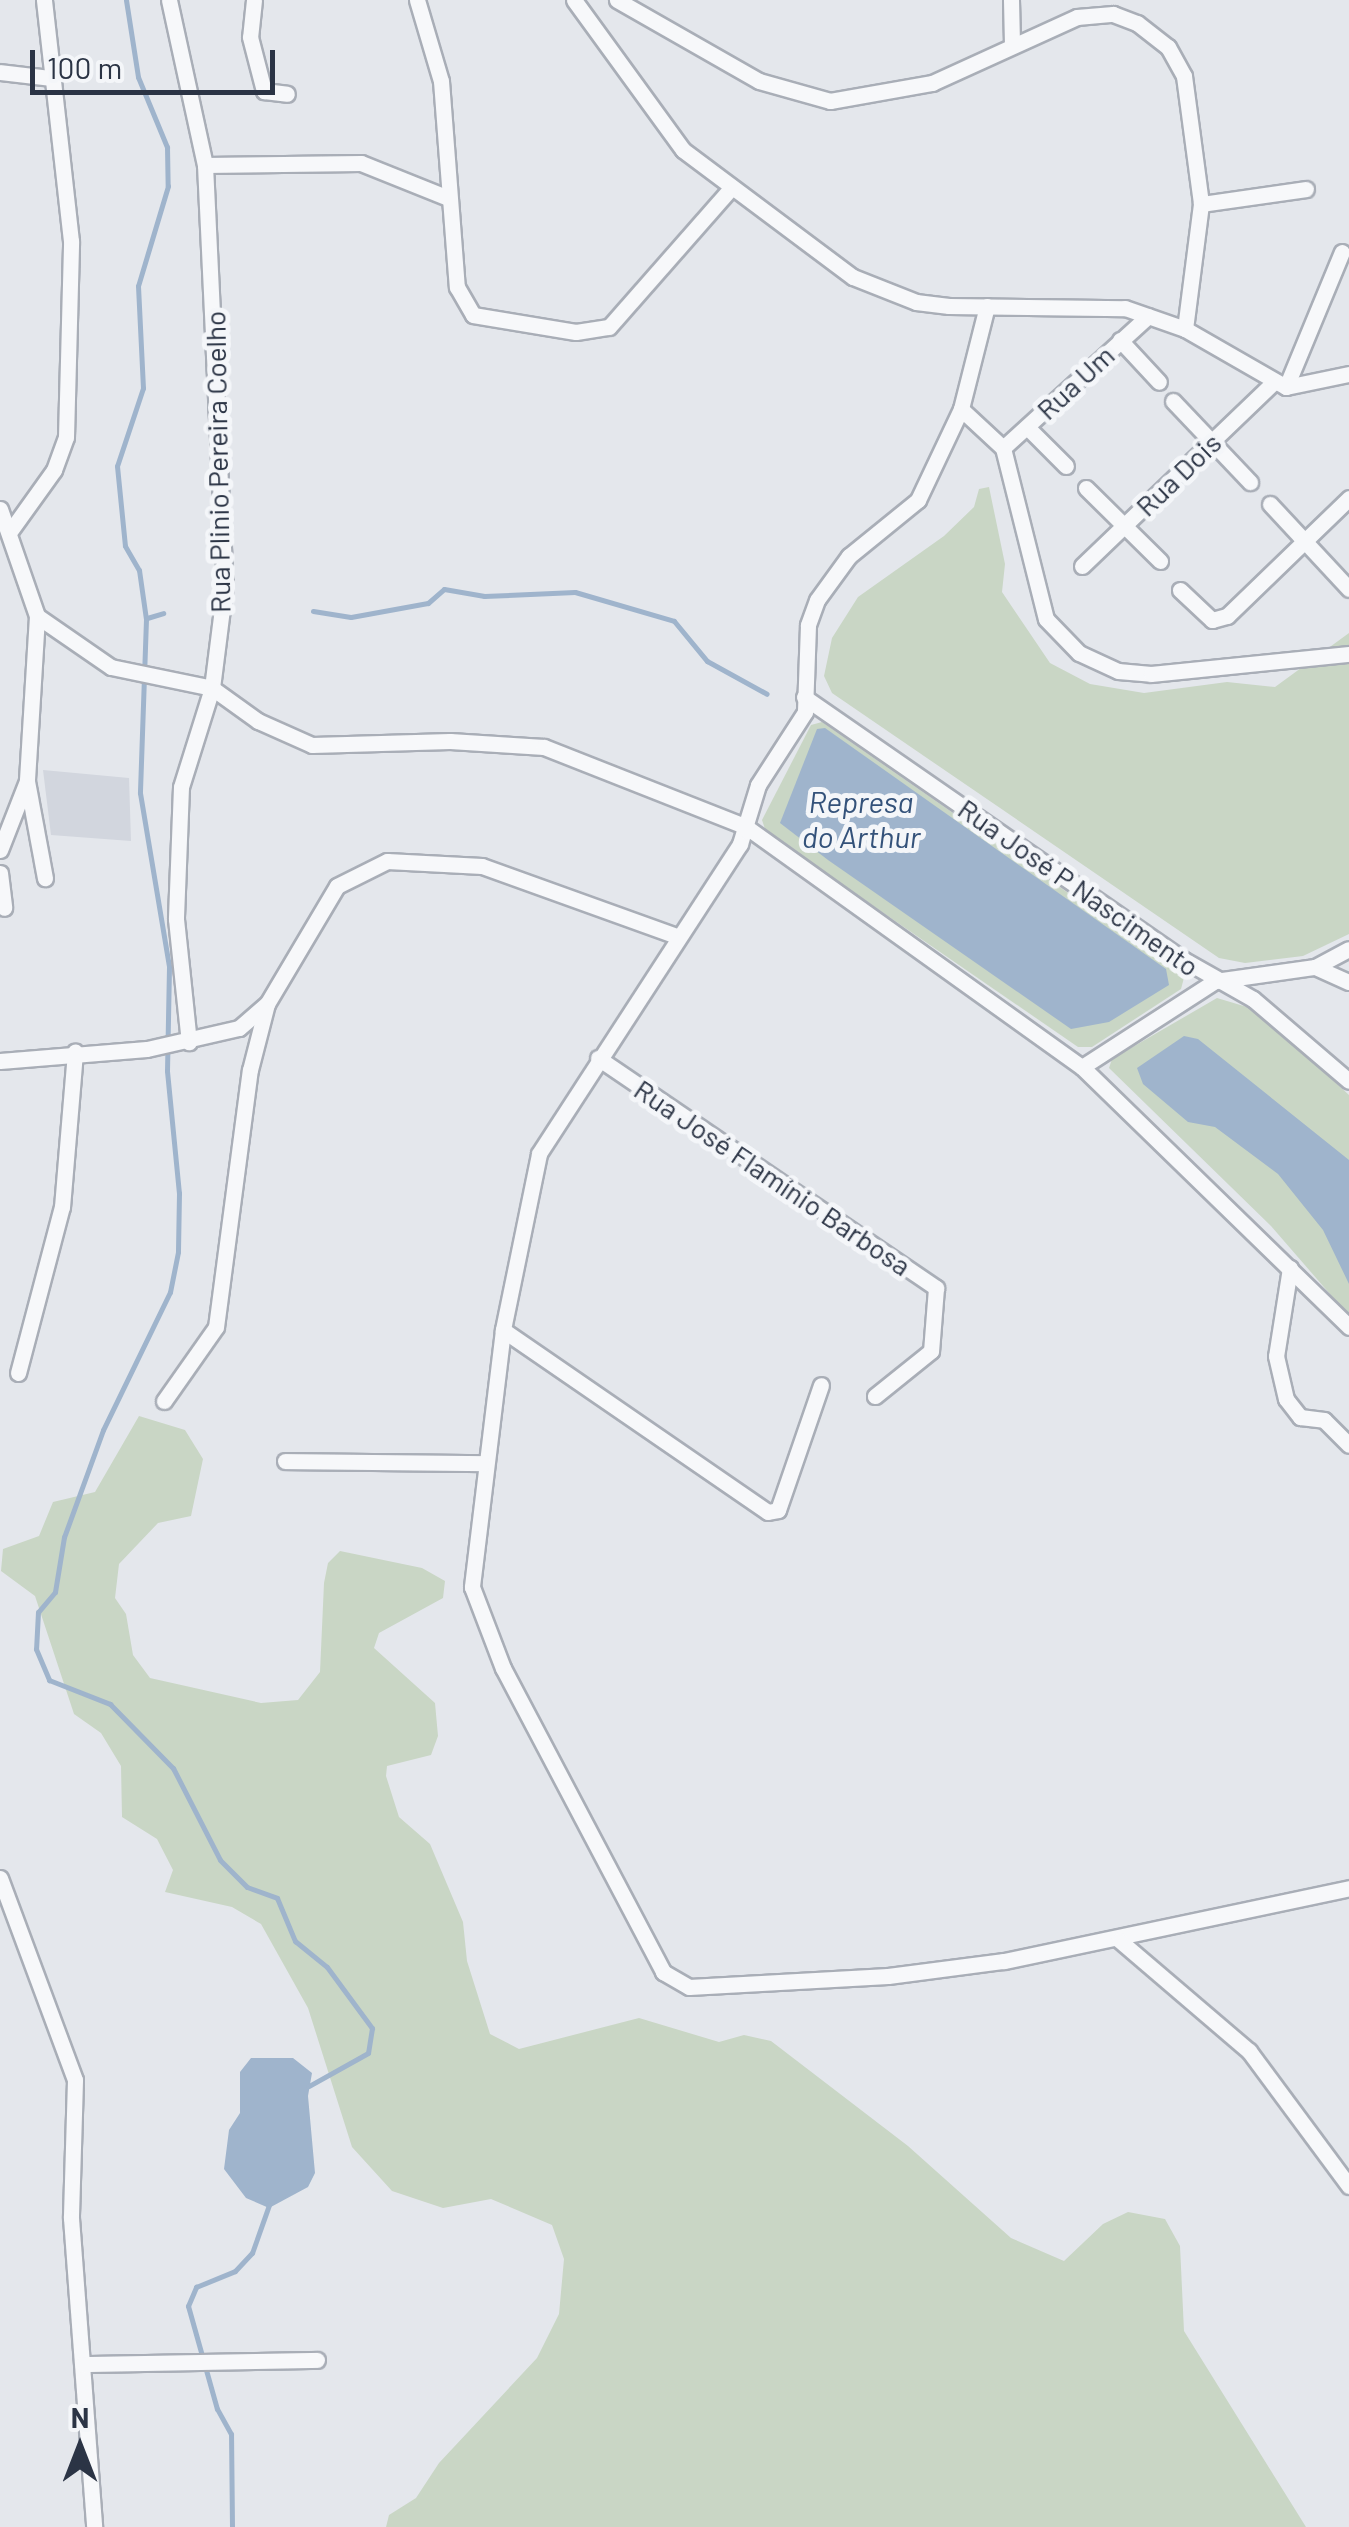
<!DOCTYPE html>
<meta charset="utf-8">
<style>
body{margin:0}
#map{position:relative;width:1349px;height:2527px;overflow:hidden;background:#e4e7ec;font-family:Barlow,sans-serif}
div>[style]{position:absolute}
[style*='--x']{left:calc(var(--x)*1px);top:calc(var(--y)*1px);width:calc(var(--w)*1px);rotate:calc(var(--a)*1deg)}
.built>*{inset:0;background:#d2d6de}
.green>*{inset:0;background:#c9d6c5}
.water>*{inset:0;background:#9fb4cc}
.stream>*{height:5px;margin:-2.5px;padding:0 2.5px;transform-origin:2.5px;border-radius:2.5px;background:#9fb4cc}
.roads{filter:drop-shadow(2px 0 #a9aeb7) drop-shadow(-2px 0 #a9aeb7) drop-shadow(0 2px #a9aeb7) drop-shadow(0 -2px #a9aeb7)}
.street>*{height:15px;margin:-7.5px;padding:0 7.5px;transform-origin:7.5px;border-radius:7.5px;background:#f7f8fa}
span{translate:-50% -50%;white-space:nowrap;text-align:center;line-height:1.15;-webkit-text-stroke:10px #f4f6f9;paint-order:stroke}
.street-label{font-size:28px;color:#2b3445}
.water-label{font-size:30px;color:#34527a;font-style:italic}
.north{position:absolute;left:30px;top:2397px;width:100px;height:100px;-webkit-text-stroke:8px #f4f6f9;paint-order:stroke;rotate:0deg;font-size:28px;font-weight:700;line-height:40px;text-align:center;color:#2b3445}
.north::after{content:'';display:block;margin:auto;width:35px;height:45px;background:#2b3445;clip-path:polygon(50% 0,100% 100%,50% 72%,0 100%)}
.scale{position:absolute;left:30px;top:50px;width:245px;height:45px;box-sizing:border-box;border:5px solid #2b3445;border-top:0;padding-left:12px;font-size:30px;line-height:35px;white-space:nowrap;color:#2b3445;-webkit-text-stroke:8px #f4f6f9;paint-order:stroke}
</style>
<div id="map">
<div class="built">
<i style="clip-path:polygon(43px 770px,129px 778px,131px 841px,51px 835px)"></i>
</div>
<div class="green">
<i style="clip-path:polygon(989px 487px,1005px 564px,1002px 592px,1050px 663px,1090px 684px,1144px 693px,1227px 682px,1275px 687px,1349px 633px,1349px 934px,1303px 956px,1245px 963px,1219px 958px,832px 693px,824px 676px,832px 638px,858px 597px,944px 536px,974px 507px,979px 489px)"></i>
<i style="clip-path:polygon(822px 722px,1185px 974px,1181px 989px,1092px 1047px,1078px 1047px,766px 832px,762px 820px,811px 725px)"></i>
<i style="clip-path:polygon(1217px 998px,1257px 1010px,1349px 1095px,1349px 1316px,1271px 1226px,1109px 1068px,1112px 1059px)"></i>
<i style="clip-path:polygon(139px 1416px,185px 1430px,203px 1459px,191px 1516px,158px 1523px,119px 1564px,115px 1598px,126px 1614px,133px 1655px,150px 1678px,261px 1703px,298px 1700px,320px 1672px,324px 1583px,328px 1563px,340px 1551px,422px 1568px,445px 1581px,443px 1598px,379px 1633px,374px 1648px,435px 1703px,438px 1736px,431px 1755px,387px 1766px,386px 1776px,399px 1817px,430px 1844px,463px 1922px,467px 1961px,490px 2034px,519px 2049px,639px 2018px,719px 2042px,744px 2035px,771px 2041px,908px 2146px,1011px 2238px,1064px 2261px,1103px 2224px,1128px 2212px,1165px 2219px,1180px 2246px,1184px 2331px,1306px 2527px,386px 2527px,389px 2515px,416px 2498px,439px 2463px,537px 2358px,559px 2314px,564px 2259px,552px 2225px,491px 2199px,443px 2208px,392px 2191px,352px 2147px,308px 2008px,261px 1924px,232px 1907px,165px 1892px,173px 1870px,157px 1839px,122px 1817px,121px 1766px,101px 1733px,74px 1714px,35px 1596px,1px 1571px,3px 1549px,39px 1536px,53px 1502px,95px 1492px)"></i>
</div>
<div class="water">
<i style="clip-path:polygon(825px 728px,1166px 969px,1169px 985px,1109px 1022px,1071px 1029px,828px 860px,780px 823px,817px 729px)"></i>
<i style="clip-path:polygon(1184px 1036px,1198px 1039px,1349px 1160px,1349px 1284px,1323px 1230px,1278px 1174px,1215px 1127px,1188px 1122px,1143px 1084px,1137px 1068px)"></i>
<i style="clip-path:polygon(251px 2058px,293px 2058px,312px 2073px,308px 2096px,315px 2173px,308px 2187px,269px 2208px,246px 2198px,224px 2169px,229px 2130px,240px 2113px,240px 2072px)"></i>
</div>
<div class="stream">
<i style="--x:126;--y:0;--w:78;--a:81.1"></i>
<i style="--x:138;--y:77;--w:76;--a:67.5"></i>
<i style="--x:167;--y:147;--w:39;--a:89"></i>
<i style="--x:168;--y:186;--w:104;--a:106.7"></i>
<i style="--x:138;--y:286;--w:102;--a:87.2"></i>
<i style="--x:143;--y:388;--w:82;--a:108.4"></i>
<i style="--x:117;--y:466;--w:80;--a:84.3"></i>
<i style="--x:125;--y:546;--w:28;--a:60"></i>
<i style="--x:139;--y:570;--w:49;--a:81.9"></i>
<i style="--x:146;--y:619;--w:174;--a:92"></i>
<i style="--x:140;--y:793;--w:176;--a:80.5"></i>
<i style="--x:169;--y:967;--w:104;--a:91.1"></i>
<i style="--x:167;--y:1071;--w:123;--a:84.4"></i>
<i style="--x:179;--y:1193;--w:59;--a:91"></i>
<i style="--x:178;--y:1252;--w:41;--a:101.3"></i>
<i style="--x:170;--y:1292;--w:153;--a:115.9"></i>
<i style="--x:103;--y:1430;--w:114;--a:110"></i>
<i style="--x:64;--y:1537;--w:56;--a:99.3"></i>
<i style="--x:55;--y:1592;--w:26;--a:130"></i>
<i style="--x:38;--y:1612;--w:37;--a:93"></i>
<i style="--x:36;--y:1649;--w:34;--a:67"></i>
<i style="--x:49;--y:1680;--w:66;--a:21.5"></i>
<i style="--x:110;--y:1704;--w:90;--a:45.5"></i>
<i style="--x:173;--y:1768;--w:103;--a:62.9"></i>
<i style="--x:220;--y:1860;--w:38;--a:45"></i>
<i style="--x:247;--y:1887;--w:32;--a:20"></i>
<i style="--x:277;--y:1898;--w:47;--a:67.3"></i>
<i style="--x:295;--y:1941;--w:41;--a:39.1"></i>
<i style="--x:327;--y:1967;--w:76;--a:53.6"></i>
<i style="--x:372;--y:2028;--w:25;--a:99"></i>
<i style="--x:368;--y:2053;--w:68;--a:150.8"></i>
<i style="--x:313;--y:611;--w:38;--a:9"></i>
<i style="--x:351;--y:617;--w:78;--a:-10.3"></i>
<i style="--x:428;--y:603;--w:21;--a:-41"></i>
<i style="--x:444;--y:589;--w:41;--a:9.9"></i>
<i style="--x:484;--y:596;--w:91;--a:-2.5"></i>
<i style="--x:575;--y:592;--w:103;--a:16.3"></i>
<i style="--x:674;--y:621;--w:52;--a:50.5"></i>
<i style="--x:707;--y:661;--w:68;--a:28.8"></i>
<i style="--x:147;--y:618;--w:17;--a:-17"></i>
<i style="--x:232;--y:2527;--w:93;--a:-90.6"></i>
<i style="--x:231;--y:2434;--w:29;--a:-119"></i>
<i style="--x:217;--y:2409;--w:107;--a:-105.7"></i>
<i style="--x:188;--y:2306;--w:21;--a:-67"></i>
<i style="--x:196;--y:2287;--w:42;--a:-22.3"></i>
<i style="--x:235;--y:2271;--w:25;--a:-47"></i>
<i style="--x:252;--y:2253;--w:51;--a:-70.5"></i>
</div>
<div class="roads">
<div class="street">
<i style="--x:169;--y:0;--w:169;--a:77.7"></i>
<i style="--x:205;--y:165;--w:420;--a:87.3"></i>
<i style="--x:225;--y:585;--w:104;--a:97.2"></i>
<i style="--x:212;--y:688;--w:104;--a:107.4"></i>
<i style="--x:181;--y:787;--w:132;--a:92.2"></i>
<i style="--x:176;--y:919;--w:124;--a:84"></i>
<i style="--x:254;--y:0;--w:37;--a:96"></i>
<i style="--x:250;--y:37;--w:56;--a:75.5"></i>
<i style="--x:264;--y:91;--w:23;--a:7"></i>
<i style="--x:417;--y:0;--w:84;--a:73.5"></i>
<i style="--x:441;--y:81;--w:207;--a:85.6"></i>
<i style="--x:457;--y:287;--w:32;--a:60"></i>
<i style="--x:473;--y:315;--w:104;--a:9.4"></i>
<i style="--x:576;--y:332;--w:33;--a:-9"></i>
<i style="--x:609;--y:327;--w:186;--a:-48.7"></i>
<i style="--x:574;--y:0;--w:185;--a:54"></i>
<i style="--x:683;--y:150;--w:212;--a:36.8"></i>
<i style="--x:853;--y:277;--w:68;--a:21.6"></i>
<i style="--x:916;--y:302;--w:33;--a:7"></i>
<i style="--x:949;--y:306;--w:176;--a:0.7"></i>
<i style="--x:1125;--y:308;--w:64;--a:19.3"></i>
<i style="--x:1185;--y:329;--w:116;--a:29.9"></i>
<i style="--x:1286;--y:387;--w:64;--a:-11.7"></i>
<i style="--x:617;--y:0;--w:163;--a:29.7"></i>
<i style="--x:759;--y:81;--w:74;--a:15.7"></i>
<i style="--x:830;--y:101;--w:104;--a:-10"></i>
<i style="--x:932;--y:83;--w:159;--a:-24.5"></i>
<i style="--x:1077;--y:17;--w:36;--a:-5"></i>
<i style="--x:1113;--y:14;--w:26;--a:21"></i>
<i style="--x:1137;--y:23;--w:39;--a:38"></i>
<i style="--x:1168;--y:47;--w:33;--a:61"></i>
<i style="--x:1184;--y:76;--w:129;--a:82.4"></i>
<i style="--x:1201;--y:204;--w:126;--a:97.3"></i>
<i style="--x:1011;--y:0;--w:44;--a:88.7"></i>
<i style="--x:0;--y:72;--w:51;--a:6.7"></i>
<i style="--x:205;--y:165;--w:156;--a:-0.7"></i>
<i style="--x:361;--y:163;--w:92;--a:21.8"></i>
<i style="--x:1201;--y:204;--w:106;--a:-8.1"></i>
<i style="--x:987;--y:306;--w:106;--a:104.2"></i>
<i style="--x:961;--y:409;--w:101;--a:115.3"></i>
<i style="--x:918;--y:500;--w:89;--a:140.9"></i>
<i style="--x:849;--y:556;--w:54;--a:126"></i>
<i style="--x:817;--y:600;--w:27;--a:110"></i>
<i style="--x:808;--y:625;--w:87;--a:92"></i>
<i style="--x:805;--y:712;--w:87;--a:122.8"></i>
<i style="--x:758;--y:785;--w:62;--a:107"></i>
<i style="--x:740;--y:844;--w:369;--a:123"></i>
<i style="--x:539;--y:1154;--w:180;--a:101.6"></i>
<i style="--x:503;--y:1330;--w:259;--a:96.9"></i>
<i style="--x:472;--y:1587;--w:87;--a:69.1"></i>
<i style="--x:503;--y:1668;--w:344;--a:62.2"></i>
<i style="--x:663;--y:1972;--w:30;--a:30"></i>
<i style="--x:689;--y:1987;--w:199;--a:-3.2"></i>
<i style="--x:888;--y:1976;--w:117;--a:-7.4"></i>
<i style="--x:1004;--y:1961;--w:353;--a:-11.9"></i>
<i style="--x:1120;--y:340;--w:57;--a:47.1"></i>
<i style="--x:1286;--y:387;--w:146;--a:-67.5"></i>
<i style="--x:1173;--y:401;--w:112;--a:46.5"></i>
<i style="--x:961;--y:409;--w:57;--a:42.9"></i>
<i style="--x:1003;--y:448;--w:176;--a:75.9"></i>
<i style="--x:1046;--y:619;--w:47;--a:45.9"></i>
<i style="--x:1079;--y:653;--w:43;--a:24.8"></i>
<i style="--x:1118;--y:671;--w:33;--a:5"></i>
<i style="--x:1151;--y:674;--w:199;--a:-5.8"></i>
<i style="--x:1027;--y:427;--w:55;--a:45"></i>
<i style="--x:1003;--y:448;--w:196;--a:-42.3"></i>
<i style="--x:1086;--y:488;--w:104;--a:44.6"></i>
<i style="--x:1270;--y:504;--w:116;--a:47.1"></i>
<i style="--x:0;--y:509;--w:113;--a:70.9"></i>
<i style="--x:37;--y:616;--w:165;--a:93.5"></i>
<i style="--x:27;--y:781;--w:74;--a:111.4"></i>
<i style="--x:11;--y:530;--w:74;--a:-54.4"></i>
<i style="--x:54;--y:470;--w:35;--a:-70"></i>
<i style="--x:66;--y:437;--w:196;--a:-88.5"></i>
<i style="--x:71;--y:241;--w:243;--a:-96.4"></i>
<i style="--x:1082;--y:566;--w:266;--a:-43.8"></i>
<i style="--x:1180;--y:590;--w:44;--a:43.2"></i>
<i style="--x:1212;--y:620;--w:16;--a:-15"></i>
<i style="--x:1227;--y:616;--w:170;--a:-44"></i>
<i style="--x:37;--y:616;--w:90;--a:34.6"></i>
<i style="--x:111;--y:667;--w:103;--a:11.7"></i>
<i style="--x:212;--y:688;--w:57;--a:35.7"></i>
<i style="--x:258;--y:721;--w:59;--a:24"></i>
<i style="--x:312;--y:745;--w:138;--a:-1.7"></i>
<i style="--x:450;--y:741;--w:94;--a:3.7"></i>
<i style="--x:544;--y:747;--w:216;--a:21.5"></i>
<i style="--x:745;--y:826;--w:414;--a:35.6"></i>
<i style="--x:1082;--y:1067;--w:373;--a:44.2"></i>
<i style="--x:804;--y:697;--w:462;--a:34.7"></i>
<i style="--x:1184;--y:960;--w:79;--a:29.5"></i>
<i style="--x:1253;--y:999;--w:126;--a:40.5"></i>
<i style="--x:27;--y:781;--w:99;--a:79.5"></i>
<i style="--x:0;--y:873;--w:35;--a:83"></i>
<i style="--x:1315;--y:967;--w:38;--a:-28"></i>
<i style="--x:598;--y:1058;--w:409;--a:34.2"></i>
<i style="--x:936;--y:1288;--w:63;--a:94.5"></i>
<i style="--x:931;--y:1351;--w:72;--a:141.2"></i>
<i style="--x:0;--y:1061;--w:147;--a:-4.7"></i>
<i style="--x:147;--y:1049;--w:94;--a:-12.9"></i>
<i style="--x:239;--y:1028;--w:37;--a:-41"></i>
<i style="--x:267;--y:1004;--w:137;--a:-59.3"></i>
<i style="--x:337;--y:886;--w:56;--a:-26.6"></i>
<i style="--x:387;--y:861;--w:95;--a:3"></i>
<i style="--x:482;--y:866;--w:209;--a:19.8"></i>
<i style="--x:1082;--y:1067;--w:158;--a:-32.9"></i>
<i style="--x:1215;--y:981;--w:101;--a:-8"></i>
<i style="--x:1315;--y:967;--w:37;--a:24"></i>
<i style="--x:1290;--y:1268;--w:89;--a:99"></i>
<i style="--x:1276;--y:1356;--w:44;--a:76.9"></i>
<i style="--x:1286;--y:1399;--w:23;--a:52"></i>
<i style="--x:1300;--y:1417;--w:24;--a:7"></i>
<i style="--x:1324;--y:1420;--w:35;--a:45"></i>
<i style="--x:503;--y:1330;--w:321;--a:34.5"></i>
<i style="--x:768;--y:1512;--w:10;--a:-11"></i>
<i style="--x:778;--y:1510;--w:132;--a:-71"></i>
<i style="--x:18;--y:1373;--w:172;--a:-75.2"></i>
<i style="--x:62;--y:1207;--w:156;--a:-85.2"></i>
<i style="--x:164;--y:1401;--w:90;--a:-54.9"></i>
<i style="--x:216;--y:1327;--w:259;--a:-82.5"></i>
<i style="--x:250;--y:1070;--w:68;--a:-75.6"></i>
<i style="--x:285;--y:1461;--w:198;--a:0.6"></i>
<i style="--x:0;--y:1878;--w:215;--a:69.6"></i>
<i style="--x:75;--y:2080;--w:138;--a:91.7"></i>
<i style="--x:71;--y:2218;--w:310;--a:85.7"></i>
<i style="--x:1119;--y:1940;--w:171;--a:40.5"></i>
<i style="--x:1249;--y:2051;--w:168;--a:53.5"></i>
<i style="--x:83;--y:2364;--w:234;--a:-1"></i>
</div>
</div>
<div class="street-label">
<span style="left:1075px;top:382px;rotate:-43deg">Rua Um</span>
<span style="left:217px;top:462px;rotate:-91deg">Rua Plinio Pereira Coelho</span>
<span style="left:1178px;top:474px;rotate:-44deg">Rua Dois</span>
<span style="left:1079px;top:887px;rotate:35deg">Rua José P Nascimento</span>
<span style="left:773px;top:1177px;rotate:34deg">Rua José Flamínio Barbosa</span>
</div>
<div class="water-label">
<span style="left:861px;top:818px">Represa<br>do Arthur</span>
</div>
<div class="north">N</div>
<div class="scale">100 m</div>
</div>
